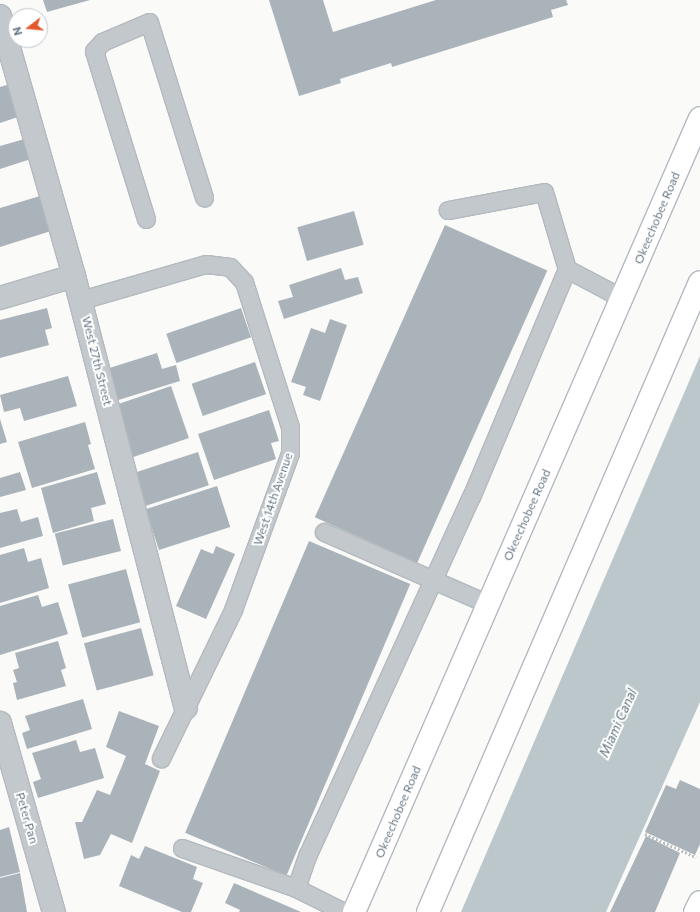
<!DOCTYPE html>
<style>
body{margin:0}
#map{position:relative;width:700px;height:912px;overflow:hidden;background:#fafaf8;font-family:Commissioner,sans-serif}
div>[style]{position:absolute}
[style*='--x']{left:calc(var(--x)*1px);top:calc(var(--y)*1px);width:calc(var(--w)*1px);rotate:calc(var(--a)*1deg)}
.water>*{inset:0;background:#bbc7cb}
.building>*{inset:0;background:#aab3b9;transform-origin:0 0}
.path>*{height:2.5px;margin-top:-1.25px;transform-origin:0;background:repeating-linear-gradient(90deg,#bbbfc2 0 2px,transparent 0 4px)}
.roads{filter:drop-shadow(1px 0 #b3babf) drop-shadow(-1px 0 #b3babf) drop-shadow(0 1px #b3babf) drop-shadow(0 -1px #b3babf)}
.lane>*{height:17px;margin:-8.5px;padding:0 8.5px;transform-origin:8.5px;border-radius:8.5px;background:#c3c8cc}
.street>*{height:22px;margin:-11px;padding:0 11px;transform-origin:11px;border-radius:11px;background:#c3c8cc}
.secondary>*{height:22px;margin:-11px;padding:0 11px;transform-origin:11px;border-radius:11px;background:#fff}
.highway>*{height:22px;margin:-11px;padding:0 11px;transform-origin:11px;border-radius:11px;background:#fff}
span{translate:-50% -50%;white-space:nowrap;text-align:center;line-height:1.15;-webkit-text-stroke:4px #fff;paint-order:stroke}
.street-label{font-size:12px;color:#657683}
.water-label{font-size:13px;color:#60757c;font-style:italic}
.north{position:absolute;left:8px;top:8px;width:40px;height:40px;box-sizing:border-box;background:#fff;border:1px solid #c1c8cd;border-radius:50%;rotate:254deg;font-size:11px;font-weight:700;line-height:16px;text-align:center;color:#657683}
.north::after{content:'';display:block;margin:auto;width:14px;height:18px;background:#e4572e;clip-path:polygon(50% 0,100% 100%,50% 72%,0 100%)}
</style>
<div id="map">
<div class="water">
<i style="clip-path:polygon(700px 356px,700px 702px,606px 912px,461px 912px)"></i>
</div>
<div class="building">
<i style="clip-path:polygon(43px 0,90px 0,47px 12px)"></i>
<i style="clip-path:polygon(269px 0,323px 0,333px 32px,436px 0,566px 0,568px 5px,551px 10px,553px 17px,392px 67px,391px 63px,340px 79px,341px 83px,299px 96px)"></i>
<i style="clip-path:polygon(10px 84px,21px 116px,0 123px,0 87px)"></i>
<i style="clip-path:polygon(28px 138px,34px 158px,0 169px,0 146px)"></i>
<i style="clip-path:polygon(40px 196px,51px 231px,0 247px,0 208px)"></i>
<i style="left:354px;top:211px;width:35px;height:59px;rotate:74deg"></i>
<i style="left:445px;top:225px;width:112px;height:320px;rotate:24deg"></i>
<i style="clip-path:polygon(341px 268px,345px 280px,358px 277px,363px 293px,284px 319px,278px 301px,293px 297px,289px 285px)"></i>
<i style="clip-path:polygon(47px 308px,52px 328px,45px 330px,49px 345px,0 358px,0 320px)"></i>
<i style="left:241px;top:308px;width:31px;height:79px;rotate:71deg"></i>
<i style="clip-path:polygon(330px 319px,347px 325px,320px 401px,303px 395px,306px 387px,291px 382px,311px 328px,325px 333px)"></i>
<i style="clip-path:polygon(157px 353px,162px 369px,176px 365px,180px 381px,112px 402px,103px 370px)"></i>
<i style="left:255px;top:362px;width:34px;height:67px;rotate:71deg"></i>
<i style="clip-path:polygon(68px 376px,77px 406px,24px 421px,20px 408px,4px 412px,0 395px)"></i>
<i style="left:171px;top:386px;width:55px;height:61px;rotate:71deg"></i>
<i style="clip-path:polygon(269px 410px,279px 441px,271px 443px,276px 459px,214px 480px,198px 434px)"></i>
<i style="clip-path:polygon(0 419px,7px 442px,0 444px)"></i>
<i style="clip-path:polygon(85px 422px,91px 444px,88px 445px,95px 469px,32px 488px,18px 442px)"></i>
<i style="left:198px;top:452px;width:35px;height:66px;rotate:72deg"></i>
<i style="clip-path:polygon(20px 472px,26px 490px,0 497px,0 478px)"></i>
<i style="clip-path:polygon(97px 472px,106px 504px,91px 508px,94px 521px,53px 533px,41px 488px)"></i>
<i style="left:217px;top:486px;width:43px;height:75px;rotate:72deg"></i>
<i style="clip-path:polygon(17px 509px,21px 522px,38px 517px,43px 536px,0 548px,0 513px)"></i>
<i style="left:113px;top:519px;width:33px;height:60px;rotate:76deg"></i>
<i style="left:309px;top:541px;width:110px;height:317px;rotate:23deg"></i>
<i style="clip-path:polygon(216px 546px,235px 554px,206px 619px,176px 606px,201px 549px,213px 554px)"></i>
<i style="clip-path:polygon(24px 548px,28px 562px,41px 558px,49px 588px,0 603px,0 555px)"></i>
<i style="left:126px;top:569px;width:55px;height:60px;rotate:75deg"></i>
<i style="clip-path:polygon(38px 595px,42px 607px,58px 602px,68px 634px,0 655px,0 606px)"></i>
<i style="left:141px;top:628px;width:49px;height:59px;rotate:75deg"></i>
<i style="clip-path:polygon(58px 641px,66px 668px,61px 670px,66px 686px,17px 700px,13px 683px,17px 682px,13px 670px,19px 668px,15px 653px)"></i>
<i style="clip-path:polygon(83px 699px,92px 729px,27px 749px,22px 733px,30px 730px,25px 716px)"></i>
<i style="clip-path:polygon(119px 711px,159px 726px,145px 764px,160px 771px,132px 843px,111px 834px,100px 855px,84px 859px,75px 822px,82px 822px,97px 790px,110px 795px,126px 756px,106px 747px)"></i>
<i style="clip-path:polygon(76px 740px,80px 752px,95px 748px,104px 778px,38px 798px,33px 782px,41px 779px,32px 753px)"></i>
<i style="clip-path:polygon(680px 780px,700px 789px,700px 844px,695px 855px,645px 832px,666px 785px,676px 789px)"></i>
<i style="clip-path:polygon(9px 827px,20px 872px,0 877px,0 830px)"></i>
<i style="clip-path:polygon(646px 836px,680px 853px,655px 912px,610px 912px)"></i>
<i style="clip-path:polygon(145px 846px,197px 867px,193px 879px,203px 883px,191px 912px,182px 912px,119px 886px,131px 855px,139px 859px)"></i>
<i style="clip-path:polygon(20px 873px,27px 912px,0 912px,0 878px)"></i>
<i style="clip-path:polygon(234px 883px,301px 912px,239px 912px,240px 910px,225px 903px)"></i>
</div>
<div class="path">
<i style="--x:645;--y:834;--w:56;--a:24.3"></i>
</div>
<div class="roads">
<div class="lane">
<i style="--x:146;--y:219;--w:176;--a:-107.2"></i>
<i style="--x:94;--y:51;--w:12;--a:-48"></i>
<i style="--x:102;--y:42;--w:51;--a:-23.1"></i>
<i style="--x:149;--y:22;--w:184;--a:72.6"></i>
<i style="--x:567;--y:269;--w:62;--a:27.8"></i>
<i style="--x:81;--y:300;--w:130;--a:-16.1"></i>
<i style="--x:206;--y:264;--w:24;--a:7"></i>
<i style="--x:230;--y:267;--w:21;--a:47"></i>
<i style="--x:244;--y:282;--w:152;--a:72.4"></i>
<i style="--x:290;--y:427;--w:26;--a:90"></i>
<i style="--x:290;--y:453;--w:167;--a:110"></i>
<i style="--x:233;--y:610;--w:165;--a:115.9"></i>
<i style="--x:324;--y:532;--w:179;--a:23.7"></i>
<i style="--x:182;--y:848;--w:121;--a:19.3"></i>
<i style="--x:344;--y:912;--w:54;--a:-153.4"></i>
<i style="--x:296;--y:888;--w:36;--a:-71"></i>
<i style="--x:308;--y:854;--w:392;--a:-65.5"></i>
<i style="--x:471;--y:497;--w:247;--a:-67.2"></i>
<i style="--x:567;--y:269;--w:80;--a:-106.6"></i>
<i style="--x:544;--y:192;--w:98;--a:169.4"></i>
</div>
<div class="street">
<i style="--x:0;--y:16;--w:270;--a:74.1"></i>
<i style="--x:74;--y:276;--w:446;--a:75.5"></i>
<i style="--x:0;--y:298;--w:77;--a:-16.6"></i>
<i style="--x:0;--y:723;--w:197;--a:74.1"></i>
</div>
<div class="secondary">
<i style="--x:695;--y:912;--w:11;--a:-63"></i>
</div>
<div class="highway">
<i style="--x:354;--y:912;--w:866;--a:-66.45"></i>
<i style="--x:428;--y:912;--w:686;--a:-66.65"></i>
</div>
</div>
<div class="street-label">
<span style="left:657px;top:218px;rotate:-67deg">Okeechobee Road</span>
<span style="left:97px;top:361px;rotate:76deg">West 27th Street</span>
<span style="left:273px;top:499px;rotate:-71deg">West 14th Avenue</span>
<span style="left:527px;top:515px;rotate:-66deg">Okeechobee Road</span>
<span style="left:398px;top:812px;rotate:-67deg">Okeechobee Road</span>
<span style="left:27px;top:818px;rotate:74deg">Peter Pan</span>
</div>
<div class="water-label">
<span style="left:618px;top:723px;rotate:-66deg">Miami Canal</span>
</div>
<div class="north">N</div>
</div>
